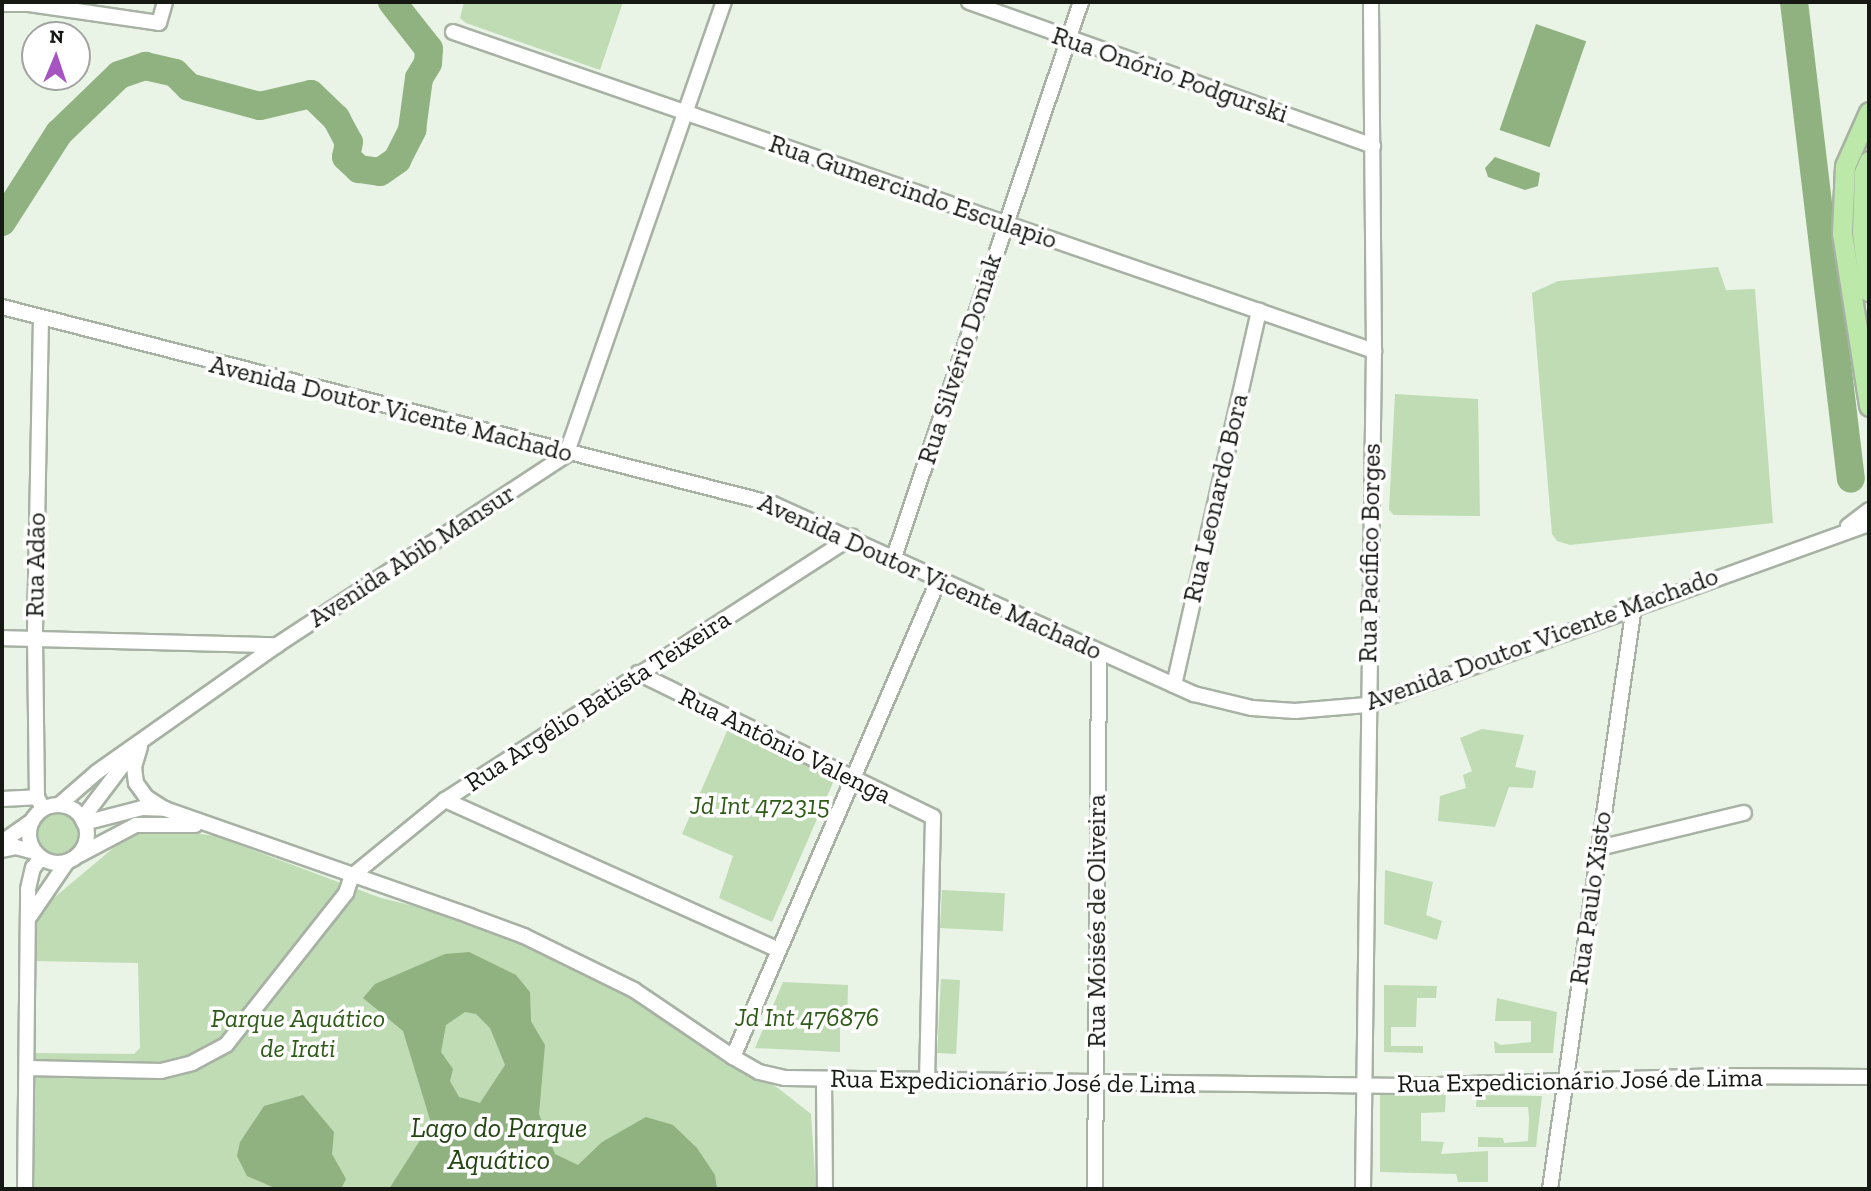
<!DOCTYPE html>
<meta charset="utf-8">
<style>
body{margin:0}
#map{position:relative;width:1871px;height:1191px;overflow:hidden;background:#eaf4e6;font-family:"Zilla Slab",serif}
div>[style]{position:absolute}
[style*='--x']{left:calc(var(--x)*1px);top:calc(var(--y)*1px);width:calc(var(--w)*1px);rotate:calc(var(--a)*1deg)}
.green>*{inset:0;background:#bfdcb4;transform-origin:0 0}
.round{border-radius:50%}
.water>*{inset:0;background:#8fb280;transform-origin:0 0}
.river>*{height:28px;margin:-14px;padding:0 14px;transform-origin:14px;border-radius:14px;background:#8fb280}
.roads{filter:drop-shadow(2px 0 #a7b1a4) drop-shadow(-2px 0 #a7b1a4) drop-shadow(0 2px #a7b1a4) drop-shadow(0 -2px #a7b1a4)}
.minor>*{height:14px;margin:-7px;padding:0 7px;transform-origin:7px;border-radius:7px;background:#fff}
.minor>.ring{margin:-7px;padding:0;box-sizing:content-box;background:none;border:14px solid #fff;border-radius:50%}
.major>*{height:19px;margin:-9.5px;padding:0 9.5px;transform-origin:9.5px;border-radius:9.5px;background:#bce8a9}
span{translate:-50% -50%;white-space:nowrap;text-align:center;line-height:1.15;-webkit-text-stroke:7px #fff;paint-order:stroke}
.street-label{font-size:26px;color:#151813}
.park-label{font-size:26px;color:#2e5b16;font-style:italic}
.water-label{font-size:28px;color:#234512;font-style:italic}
.frame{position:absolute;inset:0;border:4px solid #151813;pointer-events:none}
.north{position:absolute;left:21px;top:21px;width:70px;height:70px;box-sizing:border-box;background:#fff;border:2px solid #a1a3a1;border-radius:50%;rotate:2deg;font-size:19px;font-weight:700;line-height:28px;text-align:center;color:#151813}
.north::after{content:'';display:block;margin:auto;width:24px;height:32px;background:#a754c3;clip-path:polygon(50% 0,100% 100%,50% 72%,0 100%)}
</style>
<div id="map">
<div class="green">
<i style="clip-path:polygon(464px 2px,623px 2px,600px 70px,466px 23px,460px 18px)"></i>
<i style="clip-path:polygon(1718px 267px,1726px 290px,1755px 289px,1773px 523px,1570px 545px,1557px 541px,1552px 534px,1532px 293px,1558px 281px)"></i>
<i style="clip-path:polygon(1395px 394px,1478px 399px,1480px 516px,1394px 515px,1389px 510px)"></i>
<i style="clip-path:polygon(728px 729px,835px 778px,772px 922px,719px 898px,733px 856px,682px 834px)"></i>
<i style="clip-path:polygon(1482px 729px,1524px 735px,1515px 767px,1536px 771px,1533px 788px,1509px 787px,1495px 827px,1438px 821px,1440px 796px,1466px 788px,1463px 775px,1472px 771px,1460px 738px)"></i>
<i class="round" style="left:33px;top:813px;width:48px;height:48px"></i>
<i style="clip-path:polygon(168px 829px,215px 836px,381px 898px,459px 917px,520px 941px,626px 995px,778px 1088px,811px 1114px,816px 1189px,27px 1189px,29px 1053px,134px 1054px,140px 1048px,138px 963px,31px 961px,31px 917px,124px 839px,140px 831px)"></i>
<i style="clip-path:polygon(1385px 870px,1433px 882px,1426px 915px,1442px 921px,1437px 940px,1384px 924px)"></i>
<i style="left:942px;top:890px;width:63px;height:38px;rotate:3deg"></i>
<i style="left:941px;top:979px;width:19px;height:74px;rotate:3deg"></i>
<i style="clip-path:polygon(783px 982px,848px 985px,847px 1028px,840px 1028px,840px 1052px,755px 1048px)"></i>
<i style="clip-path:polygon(1384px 985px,1437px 986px,1436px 998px,1417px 998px,1416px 1027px,1391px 1027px,1391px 1046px,1423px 1046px,1423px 1053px,1384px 1052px)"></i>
<i style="clip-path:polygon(1497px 998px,1557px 1012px,1553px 1053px,1495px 1053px,1494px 1041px,1501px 1045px,1531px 1042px,1531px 1021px,1495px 1021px)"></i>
<i style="clip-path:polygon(1380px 1092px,1446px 1093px,1445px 1112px,1421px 1113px,1421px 1141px,1444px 1142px,1441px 1154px,1488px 1151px,1488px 1182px,1458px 1182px,1456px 1174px,1380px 1172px)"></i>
<i style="clip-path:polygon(1477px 1095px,1542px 1096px,1536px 1147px,1478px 1147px,1478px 1137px,1503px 1138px,1504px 1143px,1528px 1141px,1529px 1118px,1528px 1107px,1476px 1107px)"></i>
</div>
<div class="water">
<i style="left:1536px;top:24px;width:53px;height:112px;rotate:19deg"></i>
<i style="clip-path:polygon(1495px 157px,1540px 173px,1538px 186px,1525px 190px,1488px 177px,1485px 168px)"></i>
<i style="clip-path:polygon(evenodd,469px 952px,516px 975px,530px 992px,531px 1021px,545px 1045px,539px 1114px,555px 1154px,578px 1165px,602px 1142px,646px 1117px,673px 1125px,697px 1148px,715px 1175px,717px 1189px,389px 1189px,431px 1123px,403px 1031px,363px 998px,375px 984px,445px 954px,469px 952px,465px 1012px,476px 1014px,490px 1028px,505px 1065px,480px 1103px,459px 1097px,450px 1081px,453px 1069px,441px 1052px,446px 1025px,465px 1012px)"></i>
<i style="clip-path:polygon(303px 1095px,334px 1132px,332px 1154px,346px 1179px,341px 1189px,277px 1189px,247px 1176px,237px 1156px,240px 1142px,264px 1106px)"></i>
</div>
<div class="river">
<i style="--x:1794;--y:2;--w:480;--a:83.2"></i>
<i style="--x:2;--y:222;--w:106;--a:-57.4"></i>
<i style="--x:59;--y:133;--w:83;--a:-44"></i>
<i style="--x:119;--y:75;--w:28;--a:-19"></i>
<i style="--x:145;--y:66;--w:31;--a:13"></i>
<i style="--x:175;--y:73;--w:20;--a:45"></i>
<i style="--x:189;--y:87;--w:73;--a:15"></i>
<i style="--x:260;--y:106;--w:52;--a:-13.2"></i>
<i style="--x:311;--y:94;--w:35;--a:44"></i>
<i style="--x:336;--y:118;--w:27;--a:62"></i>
<i style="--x:349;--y:142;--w:15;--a:101"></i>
<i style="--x:346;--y:157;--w:18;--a:43"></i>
<i style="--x:359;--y:169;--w:21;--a:8"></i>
<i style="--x:380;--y:172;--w:21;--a:-35"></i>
<i style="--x:397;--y:160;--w:34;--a:-63"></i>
<i style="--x:412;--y:130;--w:52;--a:-82.3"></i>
<i style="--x:419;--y:78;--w:17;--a:-59"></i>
<i style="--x:428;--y:63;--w:14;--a:-86"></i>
<i style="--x:429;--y:49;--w:60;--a:-128.2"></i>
</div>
<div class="roads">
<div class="minor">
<i style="--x:969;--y:2;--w:429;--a:19.6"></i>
<i style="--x:2;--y:4;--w:27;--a:0"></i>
<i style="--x:29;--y:4;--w:131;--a:8.3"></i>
<i style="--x:159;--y:23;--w:22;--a:-74"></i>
<i style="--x:453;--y:32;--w:975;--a:19.1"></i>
<i style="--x:2;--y:307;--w:796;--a:14.33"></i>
<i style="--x:773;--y:504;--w:462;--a:24.3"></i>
<i style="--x:1194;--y:694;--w:60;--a:13.6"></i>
<i style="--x:1252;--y:708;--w:43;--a:4"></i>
<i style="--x:1295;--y:711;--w:72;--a:-4.8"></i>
<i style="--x:1367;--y:705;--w:534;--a:-19.83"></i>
<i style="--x:41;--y:318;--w:319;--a:91.1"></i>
<i style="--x:35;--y:637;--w:160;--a:89.3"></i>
<i style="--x:37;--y:797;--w:13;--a:63"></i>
<i style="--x:1848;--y:526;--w:26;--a:-37"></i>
<i style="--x:894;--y:557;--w:586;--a:-71.38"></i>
<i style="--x:2;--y:638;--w:275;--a:1.5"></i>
<i style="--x:638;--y:673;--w:328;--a:26"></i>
<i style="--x:933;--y:817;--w:264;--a:91.3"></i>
<i style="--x:1174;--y:685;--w:384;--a:-77.2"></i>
<i style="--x:140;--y:747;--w:21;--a:107"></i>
<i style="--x:134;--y:767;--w:16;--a:83"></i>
<i style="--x:136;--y:783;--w:17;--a:54"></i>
<i style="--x:146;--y:797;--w:20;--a:33"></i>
<i style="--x:2;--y:799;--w:35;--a:-3"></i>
<i style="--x:445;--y:800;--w:365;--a:24.2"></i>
<i style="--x:59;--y:805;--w:50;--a:-41"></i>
<i style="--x:97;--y:772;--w:220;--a:-35.2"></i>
<i style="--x:277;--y:645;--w:346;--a:-33.3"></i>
<i style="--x:566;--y:455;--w:480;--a:-70.8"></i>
<i class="ring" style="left:29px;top:805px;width:44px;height:44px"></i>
<i style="--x:82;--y:819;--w:78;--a:-52.8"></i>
<i style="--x:84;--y:823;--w:60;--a:-14.5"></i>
<i style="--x:142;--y:808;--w:23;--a:2"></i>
<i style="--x:165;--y:809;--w:323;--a:19.3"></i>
<i style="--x:470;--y:916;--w:58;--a:20.3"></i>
<i style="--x:524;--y:936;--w:123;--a:26.1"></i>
<i style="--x:634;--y:990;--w:120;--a:34.1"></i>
<i style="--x:733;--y:1057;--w:30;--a:30"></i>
<i style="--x:759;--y:1072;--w:27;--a:13"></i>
<i style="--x:785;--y:1078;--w:621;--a:0.74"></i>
<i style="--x:1406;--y:1086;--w:316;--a:-1.8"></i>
<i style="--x:1722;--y:1076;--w:147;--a:0.4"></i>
<i style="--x:2;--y:842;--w:37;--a:-35"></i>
<i style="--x:1599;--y:848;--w:149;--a:-13.6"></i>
<i style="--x:2;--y:850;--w:14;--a:-12"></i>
<i style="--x:16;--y:847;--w:20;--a:15"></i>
<i style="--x:79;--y:855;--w:64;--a:-27.8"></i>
<i style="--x:136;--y:825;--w:59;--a:0"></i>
<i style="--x:30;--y:916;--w:65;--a:-55.6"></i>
<i style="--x:733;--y:1057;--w:520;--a:-66.69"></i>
<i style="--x:27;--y:1068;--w:134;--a:1.3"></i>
<i style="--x:161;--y:1071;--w:32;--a:-14"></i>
<i style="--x:192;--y:1063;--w:38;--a:-28"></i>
<i style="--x:226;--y:1045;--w:194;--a:-51.7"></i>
<i style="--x:346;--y:893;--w:18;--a:-71"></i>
<i style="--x:352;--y:876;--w:120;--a:-39.3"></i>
<i style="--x:445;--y:800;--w:485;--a:-32.9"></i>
<i style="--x:824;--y:1080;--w:109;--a:89.5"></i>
<i style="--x:25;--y:1189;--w:300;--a:-89.4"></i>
<i style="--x:28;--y:889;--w:22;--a:-77"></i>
<i style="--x:33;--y:868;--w:13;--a:-51"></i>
<i style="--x:1095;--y:1189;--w:537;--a:-89.57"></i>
<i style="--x:1363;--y:1189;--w:838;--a:-89.25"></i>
<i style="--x:1374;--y:351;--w:349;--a:-90.5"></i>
<i style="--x:1550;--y:1189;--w:589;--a:-81.8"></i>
</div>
<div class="major">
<i style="--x:1869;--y:112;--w:59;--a:114"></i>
<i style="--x:1845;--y:166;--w:67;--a:92.6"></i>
<i style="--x:1842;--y:233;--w:175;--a:81.1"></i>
<i style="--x:1869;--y:161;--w:13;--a:113"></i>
<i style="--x:1864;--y:173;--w:59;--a:91.9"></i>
<i style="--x:1862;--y:232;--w:60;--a:83.3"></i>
</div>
</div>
<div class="street-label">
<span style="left:1170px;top:75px;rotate:19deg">Rua Onório Podgurski</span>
<span style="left:913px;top:192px;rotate:19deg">Rua Gumercindo Esculapio</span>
<span style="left:960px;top:359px;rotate:-72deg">Rua Silvério Doniak</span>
<span style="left:391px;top:409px;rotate:14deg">Avenida Doutor Vicente Machado</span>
<span style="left:1216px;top:498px;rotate:-77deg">Rua Leonardo Bora</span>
<span style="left:1370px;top:553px;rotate:-89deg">Rua Pacífico Borges</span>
<span style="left:412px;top:556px;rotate:-33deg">Avenida Abib Mansur</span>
<span style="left:36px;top:565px;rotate:-89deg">Rua Adão</span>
<span style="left:930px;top:577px;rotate:24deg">Avenida Doutor Vicente Machado</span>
<span style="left:1542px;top:639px;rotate:-20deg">Avenida Doutor Vicente Machado</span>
<span style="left:598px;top:701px;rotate:-33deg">Rua Argélio Batista Teixeira</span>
<span style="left:785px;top:746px;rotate:26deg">Rua Antônio Valenga</span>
<span style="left:1591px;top:898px;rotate:-82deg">Rua Paulo Xisto</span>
<span style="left:1097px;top:921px;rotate:-90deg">Rua Moisés de Oliveira</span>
<span style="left:1580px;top:1081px;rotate:-1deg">Rua Expedicionário José de Lima</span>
<span style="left:1013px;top:1082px;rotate:1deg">Rua Expedicionário José de Lima</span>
</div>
<div class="park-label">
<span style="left:760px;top:806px">Jd Int 472315</span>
<span style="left:807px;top:1018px">Jd Int 476876</span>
<span style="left:298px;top:1034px">Parque Aquático<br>de Irati</span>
</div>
<div class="water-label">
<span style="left:499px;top:1144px">Lago do Parque<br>Aquático</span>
</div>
<div class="frame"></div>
<div class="north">N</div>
</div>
